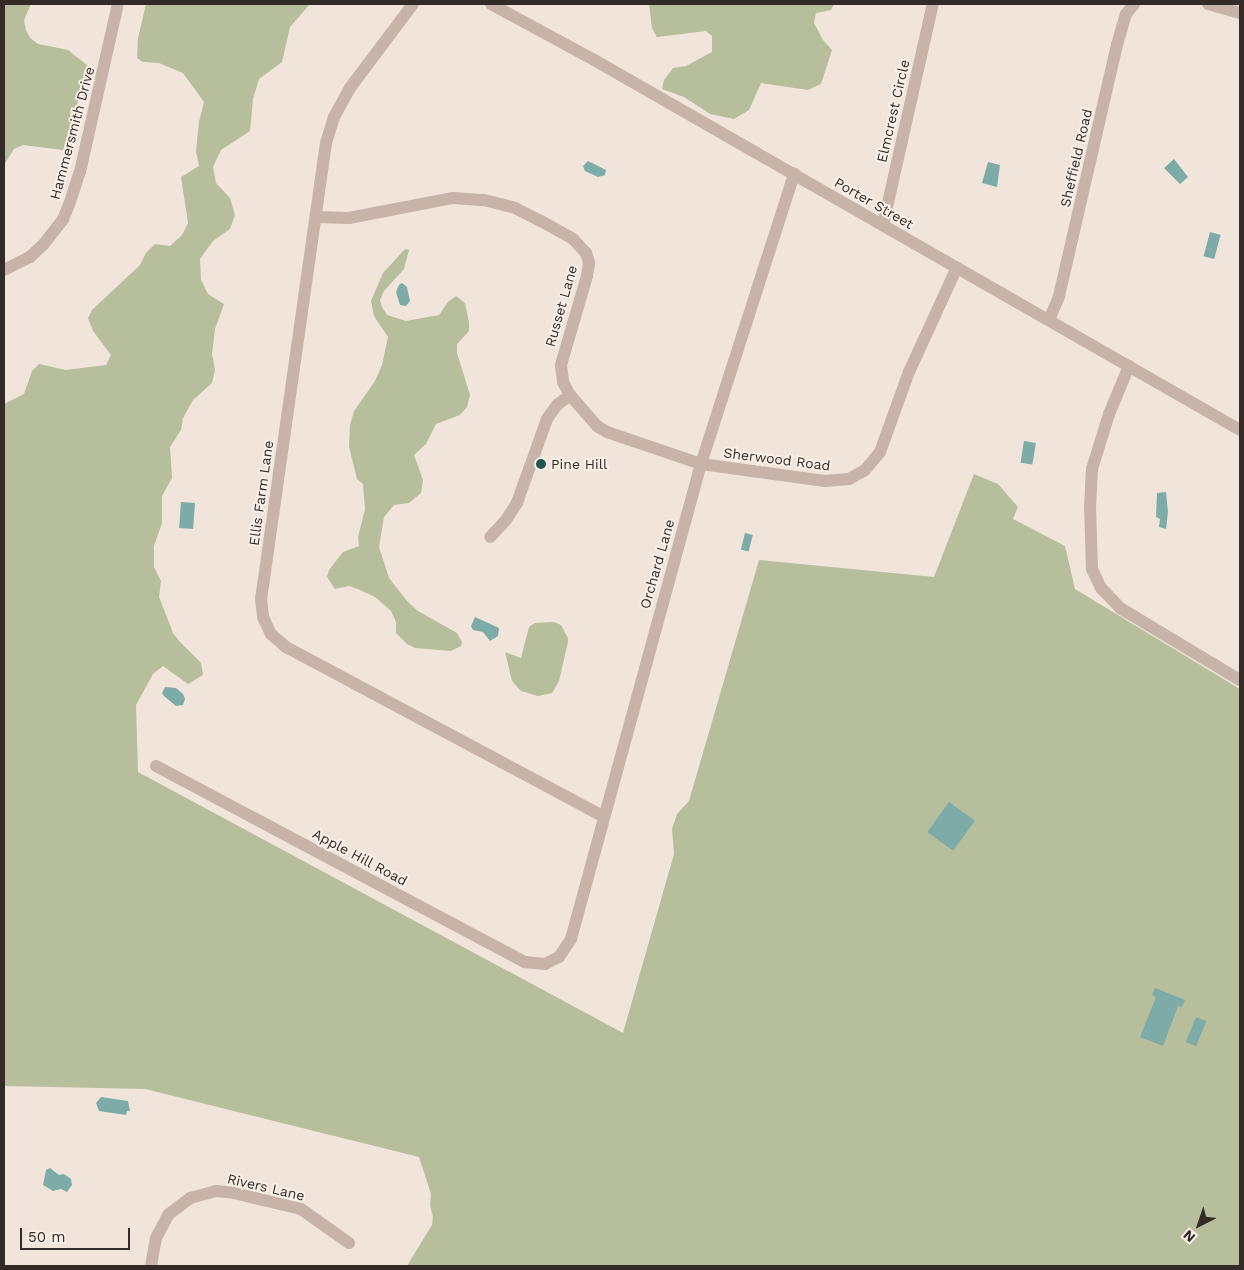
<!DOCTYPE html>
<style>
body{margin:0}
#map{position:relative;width:1244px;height:1270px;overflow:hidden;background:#f0e4db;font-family:"Work Sans",sans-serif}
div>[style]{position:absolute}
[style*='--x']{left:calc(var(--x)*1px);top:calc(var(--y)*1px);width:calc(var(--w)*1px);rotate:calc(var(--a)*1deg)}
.green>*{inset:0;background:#b6be9c}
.water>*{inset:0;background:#7caba8;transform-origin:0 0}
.minor>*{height:12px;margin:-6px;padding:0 6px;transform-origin:6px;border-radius:6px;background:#c7b3a8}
.dots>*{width:14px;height:14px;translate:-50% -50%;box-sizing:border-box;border:2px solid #f8efe7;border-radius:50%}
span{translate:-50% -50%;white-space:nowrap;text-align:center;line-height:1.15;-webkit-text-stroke:4px #f8efe7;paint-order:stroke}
.street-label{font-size:14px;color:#342a28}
.poi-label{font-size:14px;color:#342a28}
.left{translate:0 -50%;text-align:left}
.frame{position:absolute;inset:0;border:5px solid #342a28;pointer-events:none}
.north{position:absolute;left:1174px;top:1200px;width:50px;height:50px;-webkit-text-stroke:4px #f8efe7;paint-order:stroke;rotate:221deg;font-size:14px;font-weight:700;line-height:20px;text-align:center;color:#342a28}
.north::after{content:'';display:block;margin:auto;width:18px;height:22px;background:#342a28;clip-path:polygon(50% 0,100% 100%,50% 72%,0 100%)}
.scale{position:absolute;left:20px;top:1228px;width:110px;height:22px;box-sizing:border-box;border:2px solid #342a28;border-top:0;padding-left:6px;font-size:15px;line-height:18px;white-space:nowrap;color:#342a28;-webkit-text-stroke:4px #f8efe7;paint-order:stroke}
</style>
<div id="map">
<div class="green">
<div style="clip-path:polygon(4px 4px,31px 4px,24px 20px,26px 30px,30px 38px,38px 44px,68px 50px,87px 65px,68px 140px,63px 150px,23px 145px,14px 149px,4px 165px)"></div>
<div style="clip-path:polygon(146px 4px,310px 4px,290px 27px,282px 62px,259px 79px,253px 99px,250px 131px,221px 150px,213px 167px,216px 183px,230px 198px,235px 215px,230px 229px,213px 241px,200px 259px,201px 280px,208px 294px,224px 304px,215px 329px,212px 354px,215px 370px,212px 383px,193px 400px,183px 418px,181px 430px,170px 447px,172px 478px,162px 496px,162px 523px,154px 546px,154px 567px,161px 581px,159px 597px,165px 612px,173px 633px,180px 642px,201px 663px,203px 675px,188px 684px,163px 666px,153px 674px,136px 705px,138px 772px,623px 1033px,674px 854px,672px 829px,677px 814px,689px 801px,759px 560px,934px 577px,974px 474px,998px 484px,1018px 507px,1013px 519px,1065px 546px,1075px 589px,1240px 689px,1240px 1266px,407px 1266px,432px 1225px,433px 1217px,430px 1205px,431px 1194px,419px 1157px,145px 1089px,4px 1086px,4px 404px,24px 394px,32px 371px,39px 364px,66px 370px,106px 365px,111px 355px,93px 331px,88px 318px,92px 310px,140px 265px,146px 253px,155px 244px,170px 246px,182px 235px,188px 223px,181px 177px,199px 166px,196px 151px,199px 122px,204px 102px,183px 73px,159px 63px,143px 62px,137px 58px,138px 38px)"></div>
<div style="clip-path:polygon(649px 4px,834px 4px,831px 10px,816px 13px,814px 23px,823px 40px,832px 50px,821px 84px,808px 90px,761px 83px,749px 110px,734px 119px,710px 114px,684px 97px,662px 89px,664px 80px,673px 68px,686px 66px,712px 52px,712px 36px,706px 31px,657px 37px,652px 28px)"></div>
<div style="clip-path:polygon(405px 249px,409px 250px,404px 269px,384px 291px,380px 300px,382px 307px,387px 315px,406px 321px,439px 315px,448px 302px,456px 296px,465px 303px,469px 322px,469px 331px,457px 344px,457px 353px,470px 395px,467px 407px,460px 415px,436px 424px,426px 444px,414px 455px,423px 480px,421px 493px,409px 503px,394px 505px,384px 517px,379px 547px,389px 578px,407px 601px,418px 611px,457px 633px,462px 642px,461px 646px,451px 651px,415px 648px,407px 644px,396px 633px,396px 622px,391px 611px,375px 597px,358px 589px,349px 586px,335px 589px,327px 577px,329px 570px,343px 552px,359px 546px,358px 537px,365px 509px,363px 484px,357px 479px,349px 447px,350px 425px,354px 411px,375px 381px,382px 365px,388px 337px,374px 316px,371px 301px,383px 273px)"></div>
<div style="clip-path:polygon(554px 622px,561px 625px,568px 638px,568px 642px,559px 681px,552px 693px,538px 696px,521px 691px,512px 681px,505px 652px,521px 658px,529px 627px,535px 623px)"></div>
</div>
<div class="water">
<div style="clip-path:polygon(1174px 159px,1188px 177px,1180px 184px,1164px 168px)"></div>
<div style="clip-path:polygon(588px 161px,606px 170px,605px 175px,598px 177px,585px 171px,583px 166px)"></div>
<div style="clip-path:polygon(988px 162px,1000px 165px,997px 187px,982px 183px)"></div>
<div style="left:1210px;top:232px;width:11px;height:25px;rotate:15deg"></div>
<div style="clip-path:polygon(402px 283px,407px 287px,410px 301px,406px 306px,400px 305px,396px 292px,399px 285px)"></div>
<div style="left:1024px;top:441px;width:12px;height:22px;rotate:9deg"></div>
<div style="clip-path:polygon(1166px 492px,1168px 512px,1166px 529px,1159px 527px,1160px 519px,1156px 517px,1157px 493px)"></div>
<div style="left:181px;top:502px;width:14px;height:26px;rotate:4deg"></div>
<div style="left:745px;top:533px;width:8px;height:17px;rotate:14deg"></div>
<div style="clip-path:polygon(475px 617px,499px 628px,498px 636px,490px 641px,483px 632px,473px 630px,471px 626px)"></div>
<div style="clip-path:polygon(165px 687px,176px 688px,183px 694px,185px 699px,183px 705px,176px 706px,164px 696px,162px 693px)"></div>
<div style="left:949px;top:802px;width:32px;height:37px;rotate:36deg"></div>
<div style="clip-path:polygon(1155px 988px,1185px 1000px,1182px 1007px,1178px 1006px,1163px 1046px,1140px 1037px,1156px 997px,1152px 995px)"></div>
<div style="left:1196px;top:1017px;width:11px;height:27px;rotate:22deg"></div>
<div style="clip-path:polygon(101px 1097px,128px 1101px,130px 1111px,127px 1111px,126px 1115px,99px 1111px,96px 1103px)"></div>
<div style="clip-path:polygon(50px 1168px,59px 1175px,64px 1174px,71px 1179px,72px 1185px,67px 1192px,61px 1189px,53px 1191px,43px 1185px,46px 1170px)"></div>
</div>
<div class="minor">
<div style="--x:413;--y:4;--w:105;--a:126.9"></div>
<div style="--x:350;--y:88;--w:33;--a:119"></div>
<div style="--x:334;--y:117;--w:27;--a:107"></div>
<div style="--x:326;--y:143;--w:460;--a:98.1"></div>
<div style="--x:261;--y:598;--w:19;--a:84"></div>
<div style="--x:263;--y:617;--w:19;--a:65"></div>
<div style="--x:271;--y:634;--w:20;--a:41"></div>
<div style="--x:286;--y:647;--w:359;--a:28.1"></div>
<div style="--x:491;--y:4;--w:119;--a:28.5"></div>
<div style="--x:596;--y:61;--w:742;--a:29.81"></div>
<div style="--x:1208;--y:4;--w:33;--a:16"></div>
<div style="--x:317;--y:217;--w:32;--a:2"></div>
<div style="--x:349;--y:218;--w:106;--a:-10.9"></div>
<div style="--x:453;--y:198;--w:31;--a:4"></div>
<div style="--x:484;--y:200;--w:32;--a:14"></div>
<div style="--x:515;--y:208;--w:29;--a:27"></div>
<div style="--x:541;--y:221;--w:37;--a:29"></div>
<div style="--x:573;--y:239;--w:19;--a:47"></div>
<div style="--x:586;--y:253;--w:10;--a:73"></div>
<div style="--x:589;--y:263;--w:13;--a:99"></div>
<div style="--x:587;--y:276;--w:93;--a:106.3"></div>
<div style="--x:561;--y:365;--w:17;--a:83"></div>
<div style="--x:563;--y:382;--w:15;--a:62"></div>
<div style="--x:570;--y:395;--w:16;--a:142"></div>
<div style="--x:557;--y:405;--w:17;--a:126"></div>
<div style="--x:547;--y:419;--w:89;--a:109.7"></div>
<div style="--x:517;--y:503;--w:20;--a:123"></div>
<div style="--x:506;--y:520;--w:23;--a:133"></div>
<div style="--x:883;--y:225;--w:227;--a:-77.3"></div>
<div style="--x:4;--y:270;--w:29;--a:-27"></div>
<div style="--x:30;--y:257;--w:18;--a:-43"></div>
<div style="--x:43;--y:245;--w:33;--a:-52"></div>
<div style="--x:63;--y:219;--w:15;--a:-67"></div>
<div style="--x:69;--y:205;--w:35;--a:-72"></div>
<div style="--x:80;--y:172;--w:172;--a:-77.3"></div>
<div style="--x:1049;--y:320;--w:26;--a:-67"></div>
<div style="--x:1059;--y:296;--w:258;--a:-77"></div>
<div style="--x:1117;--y:45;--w:32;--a:-74"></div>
<div style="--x:1126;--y:14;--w:13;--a:-51"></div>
<div style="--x:1129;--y:366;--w:52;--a:112.6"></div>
<div style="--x:1109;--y:414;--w:58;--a:107.2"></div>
<div style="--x:1092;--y:469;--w:37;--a:93"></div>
<div style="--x:1090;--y:506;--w:63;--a:88.2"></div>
<div style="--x:1092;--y:569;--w:21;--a:65"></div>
<div style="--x:1101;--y:588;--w:28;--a:46"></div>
<div style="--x:1120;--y:608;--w:140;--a:31"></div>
<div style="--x:570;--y:395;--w:41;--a:48.9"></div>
<div style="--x:597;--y:426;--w:12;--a:31"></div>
<div style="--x:607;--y:432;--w:99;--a:18.8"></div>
<div style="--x:701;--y:464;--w:125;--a:7.8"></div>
<div style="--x:825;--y:481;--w:24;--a:-5"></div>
<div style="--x:849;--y:479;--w:18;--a:-29"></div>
<div style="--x:865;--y:470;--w:23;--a:-50"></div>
<div style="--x:880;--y:452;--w:85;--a:-70.1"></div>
<div style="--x:909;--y:372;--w:115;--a:-65.4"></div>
<div style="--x:156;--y:766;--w:418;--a:28"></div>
<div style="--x:525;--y:962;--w:20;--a:6"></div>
<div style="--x:545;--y:964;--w:16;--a:-27"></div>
<div style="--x:559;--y:957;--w:22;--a:-56"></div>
<div style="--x:571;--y:939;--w:492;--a:-74.7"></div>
<div style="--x:701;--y:464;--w:305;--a:-72.2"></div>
<div style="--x:151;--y:1266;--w:28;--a:-80"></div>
<div style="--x:156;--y:1238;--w:27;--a:-62"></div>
<div style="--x:169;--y:1214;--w:26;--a:-37"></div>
<div style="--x:190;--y:1198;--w:27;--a:-15"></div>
<div style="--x:216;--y:1191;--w:18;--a:6"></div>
<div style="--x:234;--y:1193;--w:69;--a:13.4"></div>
<div style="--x:301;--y:1209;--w:59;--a:35.3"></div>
</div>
<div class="dots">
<div style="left:541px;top:464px;background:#205351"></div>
</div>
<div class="street-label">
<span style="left:893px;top:111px;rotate:-77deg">Elmcrest Circle</span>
<span style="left:72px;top:133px;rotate:-75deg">Hammersmith Drive</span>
<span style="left:1076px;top:158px;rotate:-77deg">Sheffield Road</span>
<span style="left:874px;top:203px;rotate:30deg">Porter Street</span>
<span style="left:561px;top:306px;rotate:-74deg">Russet Lane</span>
<span style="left:777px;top:459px;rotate:7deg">Sherwood Road</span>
<span style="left:261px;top:493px;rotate:-82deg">Ellis Farm Lane</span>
<span style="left:657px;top:564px;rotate:-74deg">Orchard Lane</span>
<span style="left:360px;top:857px;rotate:28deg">Apple Hill Road</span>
<span style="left:266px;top:1187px;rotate:13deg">Rivers Lane</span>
</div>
<div class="poi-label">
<span class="left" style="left:551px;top:464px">Pine Hill</span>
</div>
<div class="frame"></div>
<div class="north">N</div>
<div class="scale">50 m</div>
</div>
